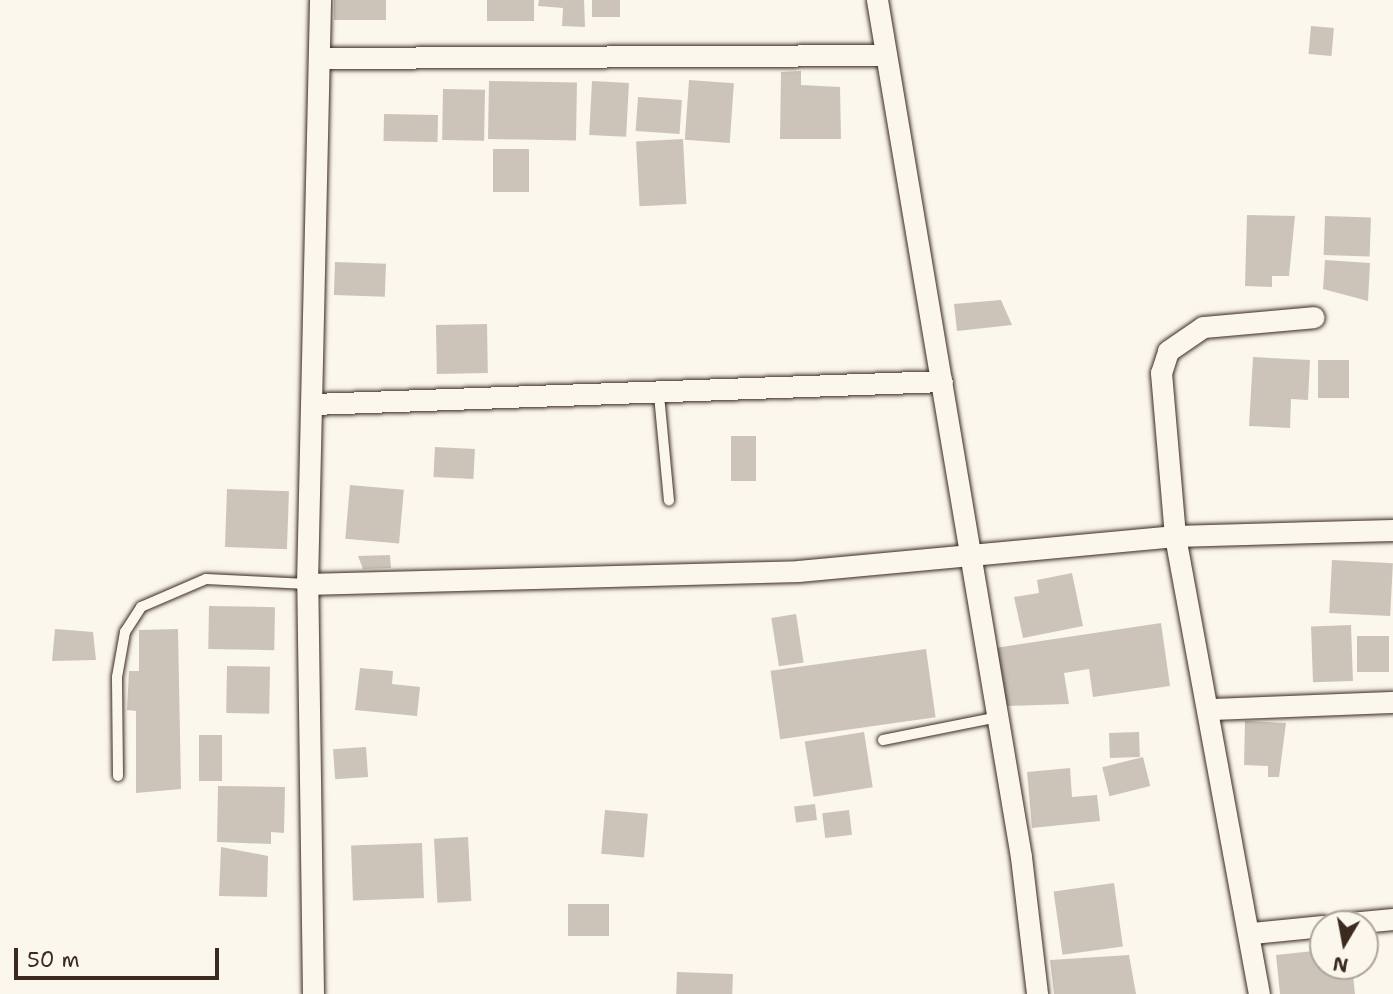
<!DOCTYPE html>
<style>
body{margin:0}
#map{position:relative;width:1393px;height:994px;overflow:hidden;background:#fbf7ec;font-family:"Shantell Sans",sans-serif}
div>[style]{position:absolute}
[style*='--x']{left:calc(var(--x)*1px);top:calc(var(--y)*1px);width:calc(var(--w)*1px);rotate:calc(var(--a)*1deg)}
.building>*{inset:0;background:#ccc4b9;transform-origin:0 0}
.roads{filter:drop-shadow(0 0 2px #3b2a1e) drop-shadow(0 0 2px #3b2a1e)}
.lane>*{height:10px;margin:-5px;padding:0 5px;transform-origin:5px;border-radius:5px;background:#fbf7ec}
.street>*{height:21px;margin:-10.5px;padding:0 10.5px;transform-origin:10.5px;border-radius:10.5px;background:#fbf7ec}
span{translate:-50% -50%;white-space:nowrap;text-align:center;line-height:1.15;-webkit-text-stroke:5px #fbf7ec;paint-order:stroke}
.north{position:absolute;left:1309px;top:910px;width:70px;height:70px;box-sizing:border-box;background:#fbf7ec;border:2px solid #aea59a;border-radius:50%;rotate:190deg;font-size:19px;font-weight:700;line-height:28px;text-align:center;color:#3b2a1e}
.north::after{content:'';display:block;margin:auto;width:24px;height:32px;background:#3b2a1e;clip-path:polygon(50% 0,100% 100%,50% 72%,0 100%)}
.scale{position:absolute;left:14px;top:948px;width:205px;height:32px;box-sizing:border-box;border:4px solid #3b2a1e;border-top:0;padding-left:9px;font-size:21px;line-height:24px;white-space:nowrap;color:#3b2a1e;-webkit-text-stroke:5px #fbf7ec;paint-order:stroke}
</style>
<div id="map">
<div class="building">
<div style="left:334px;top:0;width:52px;height:20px"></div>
<div style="left:487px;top:0;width:47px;height:21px"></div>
<div style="clip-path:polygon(539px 0,584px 0,585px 27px,562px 26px,563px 8px,538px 6px)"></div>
<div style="left:592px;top:0;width:28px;height:17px"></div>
<div style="left:1311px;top:26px;width:23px;height:28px;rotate:5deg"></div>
<div style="clip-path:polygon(801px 71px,801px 85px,840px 87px,841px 139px,780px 139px,781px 72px)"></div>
<div style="left:689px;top:80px;width:45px;height:60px;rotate:4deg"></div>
<div style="left:489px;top:81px;width:88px;height:58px;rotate:1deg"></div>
<div style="left:592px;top:81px;width:37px;height:54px;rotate:3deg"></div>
<div style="left:443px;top:89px;width:42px;height:51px;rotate:1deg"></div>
<div style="left:638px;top:97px;width:44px;height:34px;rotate:4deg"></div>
<div style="left:384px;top:114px;width:54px;height:27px;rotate:1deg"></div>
<div style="left:683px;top:139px;width:65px;height:47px;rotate:87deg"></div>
<div style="left:493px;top:149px;width:36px;height:43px"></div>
<div style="clip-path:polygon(1247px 215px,1295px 216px,1289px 276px,1272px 276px,1272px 287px,1245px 286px)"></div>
<div style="left:1325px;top:216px;width:46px;height:39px;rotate:2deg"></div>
<div style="clip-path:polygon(1325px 260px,1370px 263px,1368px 301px,1323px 289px)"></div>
<div style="left:335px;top:262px;width:51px;height:33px;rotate:2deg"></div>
<div style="clip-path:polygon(1001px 300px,1012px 325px,957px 331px,954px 304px)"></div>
<div style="left:487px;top:324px;width:49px;height:51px;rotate:89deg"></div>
<div style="clip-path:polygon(1253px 357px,1310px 360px,1308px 400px,1291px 399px,1290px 428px,1249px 426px)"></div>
<div style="left:1349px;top:360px;width:38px;height:31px;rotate:90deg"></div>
<div style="left:731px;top:436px;width:25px;height:45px"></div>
<div style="left:435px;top:447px;width:40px;height:30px;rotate:3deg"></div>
<div style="left:350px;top:485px;width:54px;height:54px;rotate:5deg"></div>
<div style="left:227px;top:489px;width:62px;height:58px;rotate:2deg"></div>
<div style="clip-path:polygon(390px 555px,391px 568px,363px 569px,358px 556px)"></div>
<div style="left:1332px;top:560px;width:61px;height:53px;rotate:3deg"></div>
<div style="clip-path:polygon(1072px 573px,1083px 626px,1023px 638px,1014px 597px,1039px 593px,1037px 580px)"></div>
<div style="left:209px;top:606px;width:66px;height:43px;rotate:1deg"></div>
<div style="left:796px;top:614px;width:49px;height:25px;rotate:81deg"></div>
<div style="clip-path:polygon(1161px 623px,1170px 686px,1093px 697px,1089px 669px,1064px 673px,1069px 704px,1004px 706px,995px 648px)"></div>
<div style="left:1351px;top:625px;width:56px;height:40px;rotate:88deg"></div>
<div style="clip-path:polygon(55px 629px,93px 632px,96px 660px,52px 661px)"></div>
<div style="clip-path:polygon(178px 629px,181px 789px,136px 793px,136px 711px,127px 710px,129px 671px,139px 671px,139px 630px)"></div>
<div style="left:1357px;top:636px;width:32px;height:36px"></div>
<div style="left:926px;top:649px;width:69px;height:157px;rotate:82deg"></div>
<div style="left:227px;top:666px;width:43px;height:47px;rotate:1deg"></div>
<div style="clip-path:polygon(360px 668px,393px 671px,392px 684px,420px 687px,417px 716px,355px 710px)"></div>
<div style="clip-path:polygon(1245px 721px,1286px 723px,1279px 777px,1268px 777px,1268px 766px,1244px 765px)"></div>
<div style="left:864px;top:732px;width:56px;height:60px;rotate:81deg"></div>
<div style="left:1139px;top:732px;width:25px;height:30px;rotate:88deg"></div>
<div style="left:199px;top:735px;width:23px;height:46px"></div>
<div style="left:366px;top:747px;width:30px;height:33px;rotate:86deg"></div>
<div style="left:1143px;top:757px;width:30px;height:42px;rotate:76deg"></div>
<div style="clip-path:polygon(1070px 768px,1072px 797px,1097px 795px,1100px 821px,1032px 828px,1027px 772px)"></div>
<div style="clip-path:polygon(218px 786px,285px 787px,284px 833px,271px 832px,271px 844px,217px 842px)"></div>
<div style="left:815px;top:804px;width:16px;height:21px;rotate:83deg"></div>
<div style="left:605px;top:810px;width:43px;height:44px;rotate:5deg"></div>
<div style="left:849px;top:810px;width:25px;height:27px;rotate:83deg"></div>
<div style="left:468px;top:837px;width:64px;height:34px;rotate:87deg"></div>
<div style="left:422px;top:843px;width:55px;height:71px;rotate:88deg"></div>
<div style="clip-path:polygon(221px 847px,268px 856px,267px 897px,219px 896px)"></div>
<div style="left:1114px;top:883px;width:64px;height:61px;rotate:82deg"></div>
<div style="left:568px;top:904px;width:41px;height:32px"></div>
<div style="clip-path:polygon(1323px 950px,1323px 966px,1352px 966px,1355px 994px,1280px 994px,1276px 955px)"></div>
<div style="clip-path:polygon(1129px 955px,1136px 994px,1054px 994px,1050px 960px)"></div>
<div style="left:677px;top:972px;width:56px;height:22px;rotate:2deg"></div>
</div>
<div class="roads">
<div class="lane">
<div style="--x:659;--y:395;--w:106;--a:84.6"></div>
<div style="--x:883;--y:740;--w:117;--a:-11.3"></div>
<div style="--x:118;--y:776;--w:99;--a:-90.6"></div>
<div style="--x:117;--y:677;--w:46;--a:-79.9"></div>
<div style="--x:125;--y:632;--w:30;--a:-57"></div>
<div style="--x:141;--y:607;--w:71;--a:-23.3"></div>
<div style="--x:206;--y:579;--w:101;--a:2.8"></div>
</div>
<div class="street">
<div style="--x:877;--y:0;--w:869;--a:80.46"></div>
<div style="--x:1021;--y:857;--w:138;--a:83.3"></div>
<div style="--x:321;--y:58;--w:565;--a:-0.3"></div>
<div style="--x:313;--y:404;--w:629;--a:-2.09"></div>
<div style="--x:307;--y:584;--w:491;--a:-1.5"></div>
<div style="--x:798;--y:571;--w:379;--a:-5.3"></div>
<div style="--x:1175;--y:536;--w:218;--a:-1.6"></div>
<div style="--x:1210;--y:709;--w:183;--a:-2.2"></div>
<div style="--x:1340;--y:924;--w:53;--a:-5.4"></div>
<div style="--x:1252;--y:933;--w:71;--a:-5.6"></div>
<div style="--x:313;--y:994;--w:410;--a:-90.8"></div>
<div style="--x:307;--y:584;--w:584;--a:-88.72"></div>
<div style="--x:1259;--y:994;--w:466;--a:-100.4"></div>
<div style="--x:1175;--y:536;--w:164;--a:-94.9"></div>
<div style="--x:1161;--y:373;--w:23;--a:-72"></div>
<div style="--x:1168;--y:351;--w:42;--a:-34.4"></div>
<div style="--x:1203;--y:327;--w:111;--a:-5.1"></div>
</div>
</div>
<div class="north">N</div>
<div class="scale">50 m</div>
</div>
